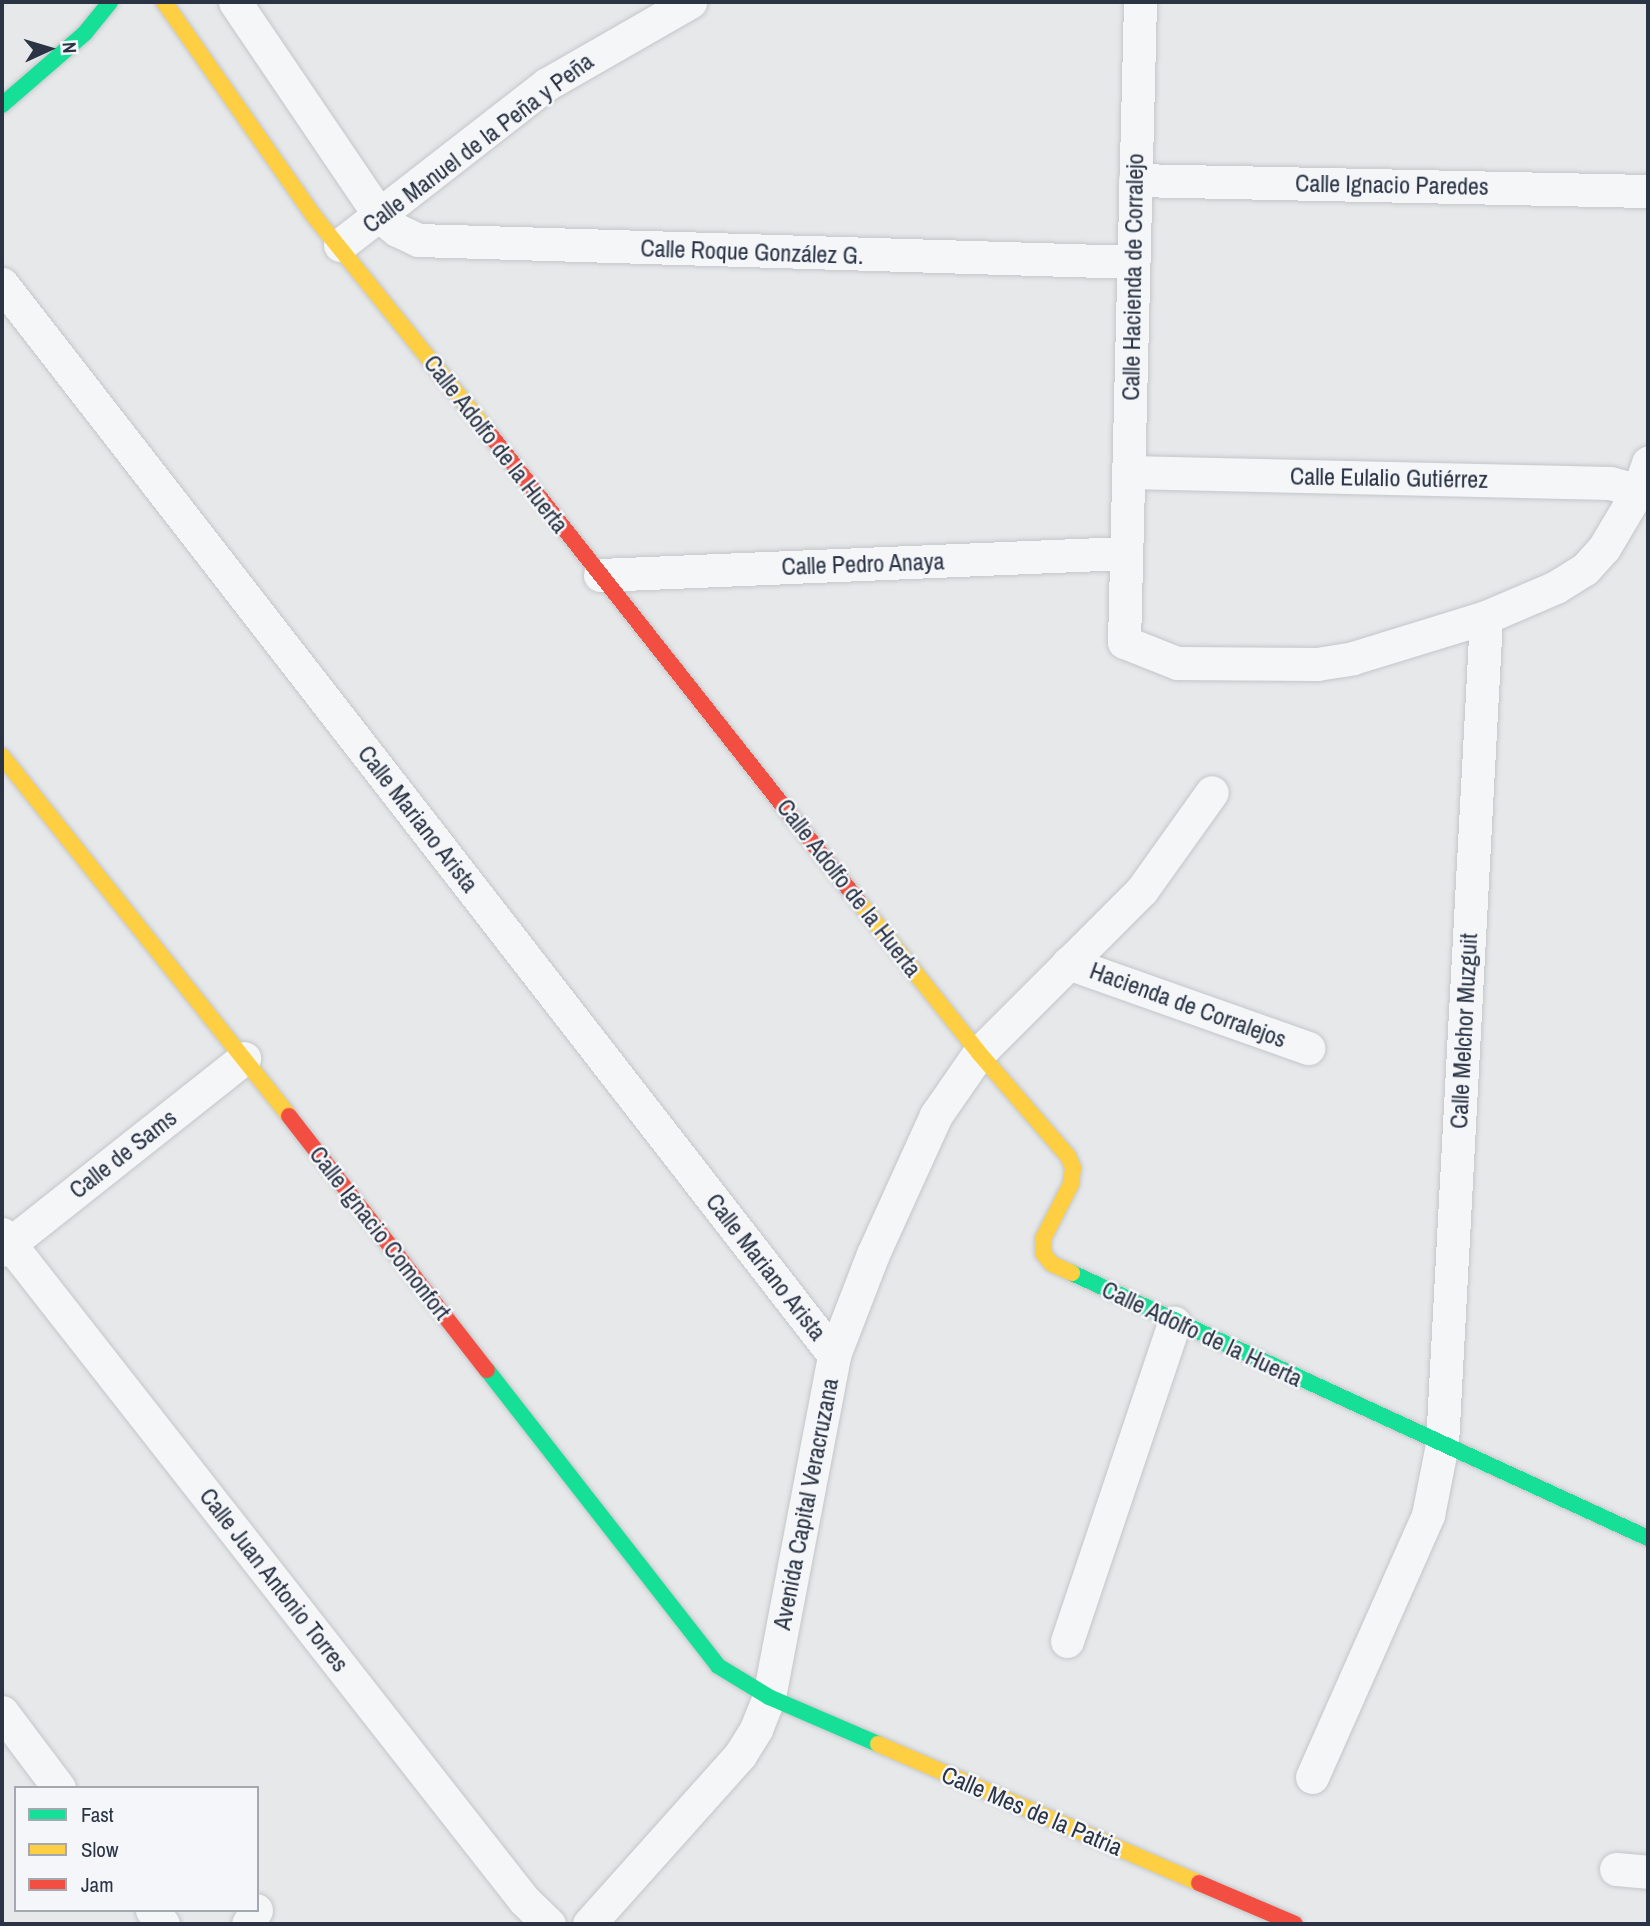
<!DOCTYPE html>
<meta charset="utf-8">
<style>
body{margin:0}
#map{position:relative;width:1650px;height:1926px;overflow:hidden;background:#e6e8ea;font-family:"Archivo Narrow",sans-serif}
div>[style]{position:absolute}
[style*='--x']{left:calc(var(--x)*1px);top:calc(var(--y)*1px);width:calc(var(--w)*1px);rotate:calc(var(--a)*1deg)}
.roads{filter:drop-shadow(0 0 2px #c4c6c8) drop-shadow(0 0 2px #c4c6c8)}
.street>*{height:33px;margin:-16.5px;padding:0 16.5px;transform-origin:16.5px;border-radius:16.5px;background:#f5f6f7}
.fast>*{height:16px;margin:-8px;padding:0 8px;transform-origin:8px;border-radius:8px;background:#16e098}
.slow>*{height:16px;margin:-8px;padding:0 8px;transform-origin:8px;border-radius:8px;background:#ffcf43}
.jam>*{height:16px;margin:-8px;padding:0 8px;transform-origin:8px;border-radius:8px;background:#f24e42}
span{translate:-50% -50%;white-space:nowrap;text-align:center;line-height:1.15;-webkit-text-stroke:5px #f4f6f9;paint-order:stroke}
.street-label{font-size:24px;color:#2b3445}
.frame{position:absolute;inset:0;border:4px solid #2b3445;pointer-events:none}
.legend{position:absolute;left:14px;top:1786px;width:245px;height:126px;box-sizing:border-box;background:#f4f6f9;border:2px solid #a4a8b1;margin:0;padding:9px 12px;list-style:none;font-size:21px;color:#2b3445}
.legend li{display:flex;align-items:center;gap:14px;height:35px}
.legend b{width:35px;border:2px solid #a4a8b1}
.north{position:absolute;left:14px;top:14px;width:70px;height:70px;-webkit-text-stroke:5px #f4f6f9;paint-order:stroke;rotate:86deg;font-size:19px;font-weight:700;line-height:28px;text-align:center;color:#2b3445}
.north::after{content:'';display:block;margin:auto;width:24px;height:32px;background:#2b3445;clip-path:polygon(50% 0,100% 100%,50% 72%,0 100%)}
</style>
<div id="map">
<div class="roads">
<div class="street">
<div style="--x:235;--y:2;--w:257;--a:55.9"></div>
<div style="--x:379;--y:215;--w:23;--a:40"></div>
<div style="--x:397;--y:230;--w:23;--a:25"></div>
<div style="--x:418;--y:240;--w:715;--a:1.76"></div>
<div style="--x:1140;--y:2;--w:640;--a:91.43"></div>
<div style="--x:1124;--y:642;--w:57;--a:21.6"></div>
<div style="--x:1177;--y:663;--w:140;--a:0.4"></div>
<div style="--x:1317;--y:664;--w:36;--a:-9"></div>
<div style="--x:1353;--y:658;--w:139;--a:-17.1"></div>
<div style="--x:1486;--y:617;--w:76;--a:-23.2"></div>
<div style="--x:1556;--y:587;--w:34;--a:-32"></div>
<div style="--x:1585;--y:569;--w:28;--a:-48"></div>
<div style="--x:1604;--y:548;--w:69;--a:-59.3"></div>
<div style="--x:1639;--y:489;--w:28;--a:-71"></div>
<div style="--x:1135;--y:180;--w:513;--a:1.23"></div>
<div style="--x:340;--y:245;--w:262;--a:-37.9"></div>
<div style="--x:547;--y:84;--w:165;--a:-29.8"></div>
<div style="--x:2;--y:284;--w:1356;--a:52.16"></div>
<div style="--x:1128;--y:472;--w:482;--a:1.3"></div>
<div style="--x:1610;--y:483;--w:39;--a:15"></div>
<div style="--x:600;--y:575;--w:526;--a:-2.4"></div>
<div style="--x:1068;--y:963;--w:255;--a:19.5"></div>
<div style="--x:2;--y:1234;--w:846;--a:51.91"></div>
<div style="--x:524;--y:1900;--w:35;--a:44"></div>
<div style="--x:2;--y:1250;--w:309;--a:-38.4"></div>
<div style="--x:1067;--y:1641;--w:336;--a:-71.4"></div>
<div style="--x:2;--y:1712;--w:95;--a:53.1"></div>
<div style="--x:1312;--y:1777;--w:287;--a:-66.1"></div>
<div style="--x:1428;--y:1515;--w:72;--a:-78.8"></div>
<div style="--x:1442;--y:1444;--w:828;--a:-86.95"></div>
<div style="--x:1616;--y:1869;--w:32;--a:5"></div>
<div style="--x:152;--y:1910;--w:18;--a:52"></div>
<div style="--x:248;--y:1924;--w:16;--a:-60"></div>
<div style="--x:589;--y:1924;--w:227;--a:-48.2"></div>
<div style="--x:740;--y:1755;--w:31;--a:-58"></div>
<div style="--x:756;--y:1729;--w:35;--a:-68"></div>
<div style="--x:769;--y:1697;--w:348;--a:-79.2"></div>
<div style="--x:834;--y:1355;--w:108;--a:-68.9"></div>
<div style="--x:873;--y:1254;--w:153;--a:-65.6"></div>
<div style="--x:936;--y:1115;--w:75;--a:-55.3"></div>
<div style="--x:979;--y:1053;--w:231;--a:-45"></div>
<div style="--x:1142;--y:890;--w:120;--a:-54.5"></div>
</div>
<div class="fast">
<div style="--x:2;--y:105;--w:110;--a:-40.9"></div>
<div style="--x:85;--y:33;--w:40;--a:-51"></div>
<div style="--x:1072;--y:1273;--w:634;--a:24.71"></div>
<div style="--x:487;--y:1370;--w:375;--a:52"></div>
<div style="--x:718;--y:1666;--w:60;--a:31.3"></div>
<div style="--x:769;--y:1697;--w:119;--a:23.3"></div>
</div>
<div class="slow">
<div style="--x:164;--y:2;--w:260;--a:55"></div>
<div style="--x:313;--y:215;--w:279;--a:51.1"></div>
<div style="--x:2;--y:756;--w:460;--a:51.4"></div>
<div style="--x:859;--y:902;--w:193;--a:51.5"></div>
<div style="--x:979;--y:1053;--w:136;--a:49.2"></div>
<div style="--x:1068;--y:1156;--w:13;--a:67"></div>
<div style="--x:1073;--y:1168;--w:16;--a:97"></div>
<div style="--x:1071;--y:1184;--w:62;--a:117"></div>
<div style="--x:1043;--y:1239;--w:14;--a:90"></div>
<div style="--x:1043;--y:1253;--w:14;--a:51"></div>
<div style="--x:1052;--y:1264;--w:22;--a:24"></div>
<div style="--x:878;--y:1744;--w:350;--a:23.4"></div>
</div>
<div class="jam">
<div style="--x:488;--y:432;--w:599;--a:51.71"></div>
<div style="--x:289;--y:1116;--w:322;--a:52.1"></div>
<div style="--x:1199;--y:1883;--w:104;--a:23.1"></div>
</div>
</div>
<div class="street-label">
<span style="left:478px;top:143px;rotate:-37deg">Calle Manuel de la Peña y Peña</span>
<span style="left:1392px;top:185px;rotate:1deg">Calle Ignacio Paredes</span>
<span style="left:752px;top:252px;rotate:2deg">Calle Roque González G.</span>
<span style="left:1133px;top:277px;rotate:-89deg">Calle Hacienda de Corralejo</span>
<span style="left:496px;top:444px;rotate:52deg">Calle Adolfo de la Huerta</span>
<span style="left:1389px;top:478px;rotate:1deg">Calle Eulalio Gutiérrez</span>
<span style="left:863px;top:564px;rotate:-2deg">Calle Pedro Anaya</span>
<span style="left:418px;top:819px;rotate:52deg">Calle Mariano Arista</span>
<span style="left:849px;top:888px;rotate:52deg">Calle Adolfo de la Huerta</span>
<span style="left:1188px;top:1005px;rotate:20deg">Hacienda de Corralejos</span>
<span style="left:1464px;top:1031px;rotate:-87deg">Calle Melchor Muzguit</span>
<span style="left:123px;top:1154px;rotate:-38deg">Calle de Sams</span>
<span style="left:380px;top:1233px;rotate:52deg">Calle Ignacio Comonfort</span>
<span style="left:766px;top:1267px;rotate:52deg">Calle Mariano Arista</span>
<span style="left:1202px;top:1334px;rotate:25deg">Calle Adolfo de la Huerta</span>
<span style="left:806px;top:1504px;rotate:-79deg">Avenida Capital Veracruzana</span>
<span style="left:274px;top:1580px;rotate:52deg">Calle Juan Antonio Torres</span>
<span style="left:1032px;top:1811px;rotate:23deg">Calle Mes de la Patria</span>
</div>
<div class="frame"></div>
<ul class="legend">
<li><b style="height:9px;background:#16e098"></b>Fast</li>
<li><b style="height:9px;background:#ffcf43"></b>Slow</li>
<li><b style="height:9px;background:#f24e42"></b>Jam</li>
</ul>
<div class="north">N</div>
</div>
